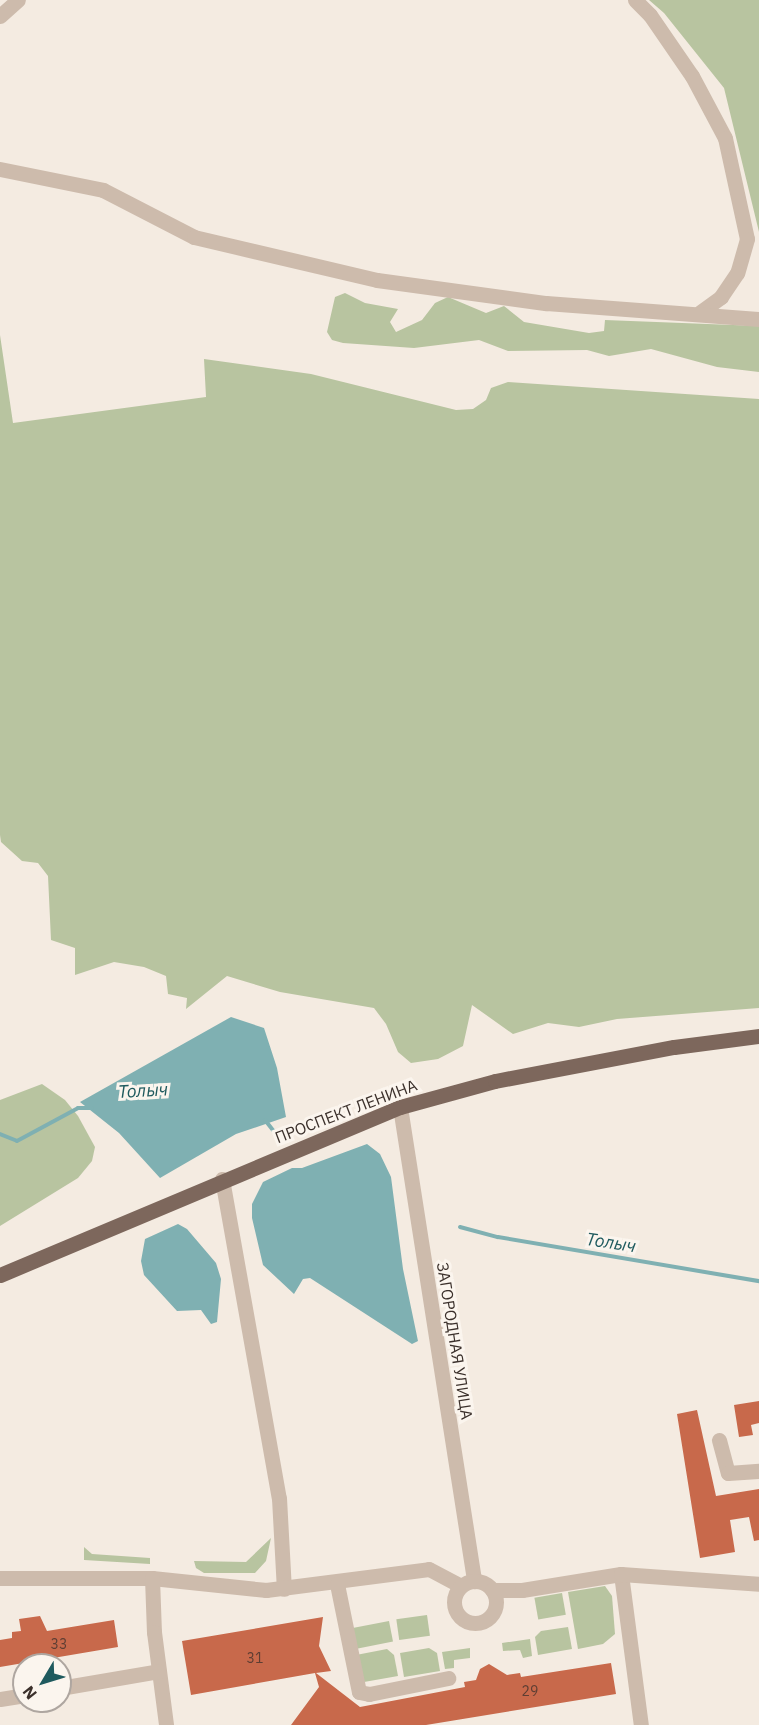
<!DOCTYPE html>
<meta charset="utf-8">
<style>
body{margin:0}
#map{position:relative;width:759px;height:1725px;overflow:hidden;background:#f4ebe1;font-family:"IBM Plex Sans",sans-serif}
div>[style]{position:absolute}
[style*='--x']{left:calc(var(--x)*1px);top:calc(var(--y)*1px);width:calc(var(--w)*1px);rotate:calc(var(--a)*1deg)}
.green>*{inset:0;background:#b8c4a0;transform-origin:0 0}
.water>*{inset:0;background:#7fb0b2}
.stream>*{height:4px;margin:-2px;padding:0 2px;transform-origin:2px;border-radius:2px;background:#7fb0b2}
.building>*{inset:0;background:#c8694b}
.minor>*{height:15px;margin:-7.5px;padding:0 7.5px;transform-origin:7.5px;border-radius:7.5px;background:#cdbbac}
.minor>.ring{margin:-7.5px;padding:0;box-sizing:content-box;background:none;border:15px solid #cdbbac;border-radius:50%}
.major>*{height:15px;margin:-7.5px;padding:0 7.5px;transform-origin:7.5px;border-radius:7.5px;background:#7d675c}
span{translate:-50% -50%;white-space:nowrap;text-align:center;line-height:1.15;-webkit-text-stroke:6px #fbf5ee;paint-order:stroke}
.number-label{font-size:14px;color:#5e3e33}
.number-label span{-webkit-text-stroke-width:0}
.street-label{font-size:16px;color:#3b302b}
.water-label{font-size:18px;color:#1f5a5e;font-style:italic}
.north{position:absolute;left:12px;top:1653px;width:60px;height:60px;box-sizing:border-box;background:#fbf5ee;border:2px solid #aea6a0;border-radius:50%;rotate:232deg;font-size:16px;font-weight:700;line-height:24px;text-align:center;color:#3b302b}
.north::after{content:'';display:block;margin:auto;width:21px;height:27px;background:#1f5a5e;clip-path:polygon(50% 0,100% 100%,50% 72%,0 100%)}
</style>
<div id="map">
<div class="green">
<div style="clip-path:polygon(649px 0,759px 0,759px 232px,724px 88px,664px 13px)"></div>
<div style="clip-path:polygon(345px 293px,365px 303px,398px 309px,390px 322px,396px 332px,422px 320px,435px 303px,448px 297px,486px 313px,504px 306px,524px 322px,589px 333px,604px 331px,605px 320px,759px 326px,759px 372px,717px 367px,651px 349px,609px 356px,587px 350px,508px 351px,479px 340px,414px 348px,343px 343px,332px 340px,327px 332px,335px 297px)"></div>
<div style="clip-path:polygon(0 335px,13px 423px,206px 397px,204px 359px,311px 374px,456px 410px,473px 409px,486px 400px,491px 388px,508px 382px,759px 399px,759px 1008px,617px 1019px,579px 1027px,548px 1023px,513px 1034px,472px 1005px,463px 1046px,438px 1059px,411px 1063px,398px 1052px,386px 1024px,374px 1008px,280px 992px,227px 976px,186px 1009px,187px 998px,168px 994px,166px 976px,144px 967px,114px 962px,75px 975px,75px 948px,51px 940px,48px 876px,38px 863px,22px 861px,1px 842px,0 835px)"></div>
<div style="clip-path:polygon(42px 1084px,65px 1100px,78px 1116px,95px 1147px,92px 1161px,78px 1178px,0 1226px,0 1100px)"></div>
<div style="clip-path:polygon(271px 1538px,266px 1561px,255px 1573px,204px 1573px,196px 1568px,194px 1561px,246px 1562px)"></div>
<div style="clip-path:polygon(84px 1547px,92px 1554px,150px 1558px,150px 1564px,84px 1560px)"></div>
<div style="clip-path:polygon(605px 1586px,612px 1596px,615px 1634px,603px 1644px,578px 1649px,568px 1592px)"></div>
<div style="left:562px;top:1593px;width:22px;height:28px;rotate:80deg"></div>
<div style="left:427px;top:1615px;width:21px;height:31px;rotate:82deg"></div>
<div style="left:389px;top:1621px;width:21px;height:37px;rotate:79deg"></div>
<div style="clip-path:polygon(568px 1627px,572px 1649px,538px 1655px,535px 1637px,541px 1631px)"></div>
<div style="clip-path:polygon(530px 1639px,532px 1656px,523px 1658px,520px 1650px,503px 1651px,502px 1643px)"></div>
<div style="clip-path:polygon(429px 1648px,437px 1653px,440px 1671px,404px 1677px,400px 1653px)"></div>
<div style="clip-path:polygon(470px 1648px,470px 1658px,454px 1660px,454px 1668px,445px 1669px,442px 1652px)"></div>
<div style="clip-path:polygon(387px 1649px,394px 1655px,398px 1676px,364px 1682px,356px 1655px)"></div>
</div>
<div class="water">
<div style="clip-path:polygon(231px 1017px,264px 1028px,277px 1068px,286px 1117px,236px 1134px,160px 1178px,119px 1133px,80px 1102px)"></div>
<div style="clip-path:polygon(367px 1144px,380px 1154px,391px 1177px,403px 1269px,418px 1341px,412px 1344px,310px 1278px,303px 1279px,294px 1294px,263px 1265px,252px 1218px,252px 1204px,263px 1182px,292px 1168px,302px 1168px)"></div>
<div style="clip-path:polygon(178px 1224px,187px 1229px,216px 1263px,221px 1279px,217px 1322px,211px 1324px,201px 1310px,177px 1311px,144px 1275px,141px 1261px,145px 1239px)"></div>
</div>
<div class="stream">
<div style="--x:265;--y:1120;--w:23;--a:52"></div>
<div style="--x:0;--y:1134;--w:18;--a:22"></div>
<div style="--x:17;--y:1141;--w:69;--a:-28.4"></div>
<div style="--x:78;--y:1108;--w:14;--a:0"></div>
<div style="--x:460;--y:1227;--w:39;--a:15"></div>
<div style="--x:498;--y:1237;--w:265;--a:9.6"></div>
</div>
<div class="building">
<div style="clip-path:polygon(759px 1401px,759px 1423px,751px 1425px,753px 1435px,739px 1437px,734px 1405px)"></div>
<div style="clip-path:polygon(697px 1410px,716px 1496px,759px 1489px,759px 1540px,754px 1541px,749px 1517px,730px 1520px,735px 1552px,700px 1558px,677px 1414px)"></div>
<div style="clip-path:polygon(40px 1616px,47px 1631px,114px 1620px,118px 1647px,0 1667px,0 1640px,12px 1638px,12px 1632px,21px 1631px,19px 1619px)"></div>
<div style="clip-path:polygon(323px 1617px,319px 1646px,331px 1671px,316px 1673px,360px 1707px,465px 1687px,464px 1682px,476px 1680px,480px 1669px,489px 1664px,507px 1675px,520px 1673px,521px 1677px,611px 1663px,616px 1694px,426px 1725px,291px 1725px,319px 1687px,315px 1673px,191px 1695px,182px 1641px)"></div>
</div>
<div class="minor">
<div style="--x:635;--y:0;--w:21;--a:45"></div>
<div style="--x:650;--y:15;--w:74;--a:55.5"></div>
<div style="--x:692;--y:76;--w:70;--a:62"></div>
<div style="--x:725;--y:138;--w:103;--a:77.7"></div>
<div style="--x:747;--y:239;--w:35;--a:106"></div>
<div style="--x:737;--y:273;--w:29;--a:124"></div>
<div style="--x:721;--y:297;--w:26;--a:144"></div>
<div style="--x:0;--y:16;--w:24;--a:-42"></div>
<div style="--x:0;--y:169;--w:105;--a:11.5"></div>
<div style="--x:103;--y:190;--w:102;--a:27.3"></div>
<div style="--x:194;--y:237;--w:188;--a:13.2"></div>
<div style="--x:377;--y:280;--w:171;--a:7.8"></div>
<div style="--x:546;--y:303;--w:214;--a:4.3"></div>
<div style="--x:400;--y:1107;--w:480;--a:81.1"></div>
<div style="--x:222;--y:1179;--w:324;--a:79.9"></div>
<div style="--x:279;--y:1498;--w:91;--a:86.9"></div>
<div style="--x:719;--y:1440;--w:34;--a:75"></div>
<div style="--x:728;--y:1473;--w:31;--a:-4"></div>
<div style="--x:621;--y:1574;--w:152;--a:82.5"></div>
<div style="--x:0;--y:1578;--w:152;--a:0"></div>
<div style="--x:152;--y:1578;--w:115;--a:6"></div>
<div style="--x:266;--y:1590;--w:164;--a:-7.3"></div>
<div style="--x:429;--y:1569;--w:36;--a:28"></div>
<div style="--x:152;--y:1578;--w:54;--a:87.9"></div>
<div style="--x:154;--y:1632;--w:94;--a:82.6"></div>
<div class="ring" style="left:454px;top:1581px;width:27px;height:27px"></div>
<div style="--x:337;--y:1584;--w:110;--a:78.5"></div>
<div style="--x:359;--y:1692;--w:10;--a:11"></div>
<div style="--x:369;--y:1694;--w:81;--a:-11.4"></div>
<div style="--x:492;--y:1590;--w:30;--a:0"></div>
<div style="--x:522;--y:1590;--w:100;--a:-9.2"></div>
<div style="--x:621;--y:1574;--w:138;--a:4.1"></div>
<div style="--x:60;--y:1688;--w:100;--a:-9.7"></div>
<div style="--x:0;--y:1699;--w:24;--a:-9"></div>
</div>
<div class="major">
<div style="--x:0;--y:1275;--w:434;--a:-22.8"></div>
<div style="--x:400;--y:1107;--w:98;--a:-15.3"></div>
<div style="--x:495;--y:1081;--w:182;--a:-10.8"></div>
<div style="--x:674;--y:1047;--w:86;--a:-7.4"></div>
</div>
<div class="number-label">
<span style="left:59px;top:1644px">33</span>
<span style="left:255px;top:1658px">31</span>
<span style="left:530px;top:1691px">29</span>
</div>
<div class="street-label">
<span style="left:346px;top:1111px;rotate:-21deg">ПРОСПЕКТ ЛЕНИНА</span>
<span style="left:455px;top:1341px;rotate:81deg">ЗАГОРОДНАЯ УЛИЦА</span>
</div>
<div class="water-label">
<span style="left:143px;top:1091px;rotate:-3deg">Толыч</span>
<span style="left:611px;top:1243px;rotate:9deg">Толыч</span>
</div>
<div class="north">N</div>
</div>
